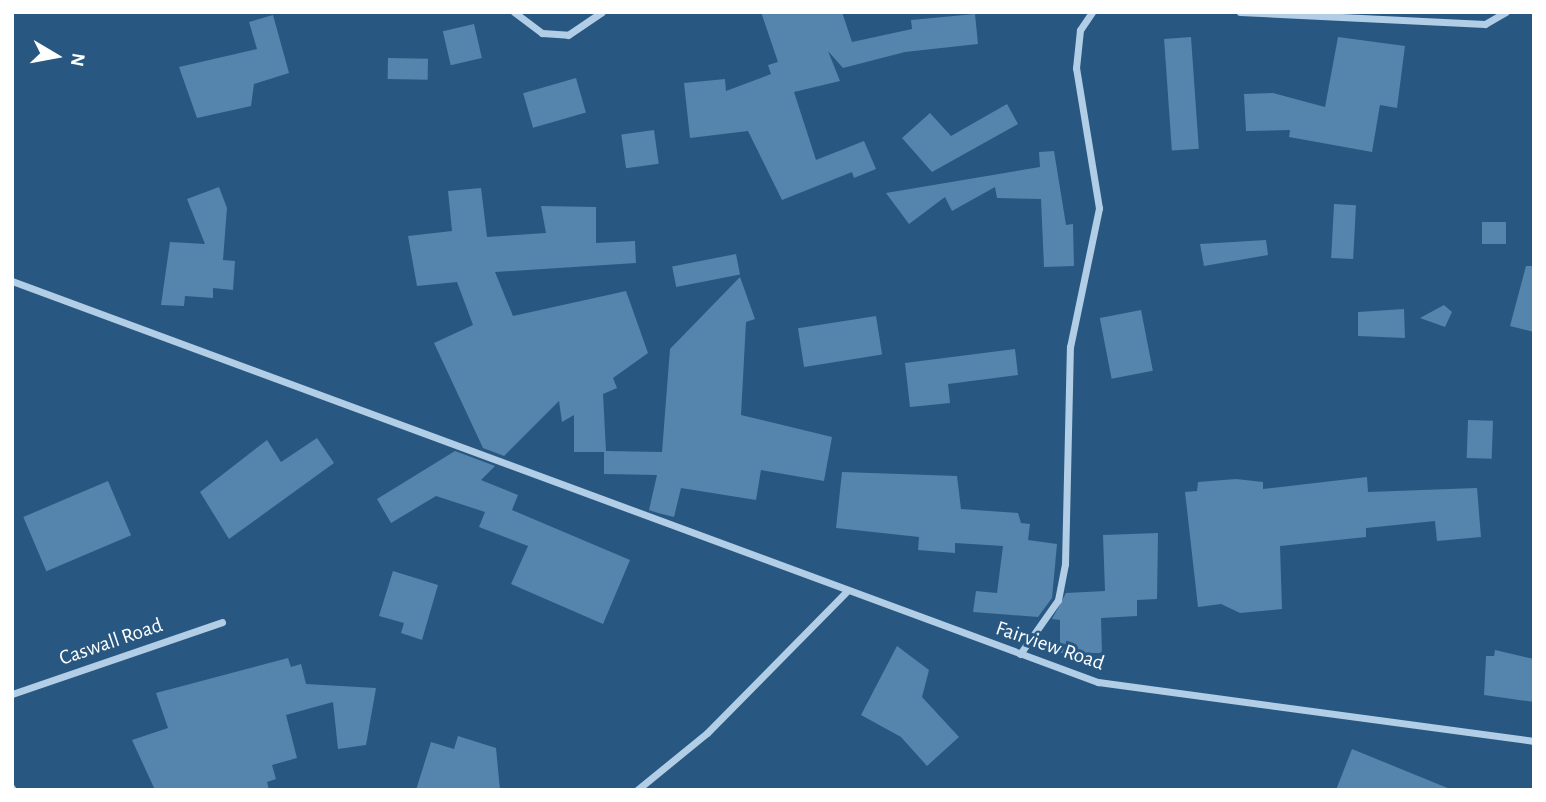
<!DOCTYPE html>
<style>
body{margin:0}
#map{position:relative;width:1546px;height:802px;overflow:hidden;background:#285882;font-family:"Alegreya Sans",sans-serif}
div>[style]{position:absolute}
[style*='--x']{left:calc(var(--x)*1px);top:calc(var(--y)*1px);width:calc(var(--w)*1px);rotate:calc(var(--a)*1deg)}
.building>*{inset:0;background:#5584ac;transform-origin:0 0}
.street>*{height:7px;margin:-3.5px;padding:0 3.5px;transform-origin:3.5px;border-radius:3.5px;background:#b1cee6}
span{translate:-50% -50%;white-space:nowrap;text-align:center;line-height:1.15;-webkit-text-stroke:6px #285882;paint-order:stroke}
.street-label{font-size:21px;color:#fff}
.frame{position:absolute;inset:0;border:14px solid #fff;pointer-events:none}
.north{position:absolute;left:21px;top:21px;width:70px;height:70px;-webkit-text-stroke:5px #285882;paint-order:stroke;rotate:100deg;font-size:19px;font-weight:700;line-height:28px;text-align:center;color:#fff}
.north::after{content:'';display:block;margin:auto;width:24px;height:32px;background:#fff;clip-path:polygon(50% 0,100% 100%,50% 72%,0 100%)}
</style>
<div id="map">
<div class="building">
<div style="clip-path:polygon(761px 12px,842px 12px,852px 42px,912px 29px,911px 20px,975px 14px,978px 44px,905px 52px,843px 68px,828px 51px,840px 81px,794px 92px,816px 160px,864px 141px,876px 169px,854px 178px,852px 172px,782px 200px,748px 131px,690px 138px,684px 83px,725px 79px,726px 91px,771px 74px,768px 65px,778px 62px)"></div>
<div style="clip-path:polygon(273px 15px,289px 73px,254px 84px,251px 106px,197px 118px,179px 67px,257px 49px,249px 22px)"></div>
<div style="left:474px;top:24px;width:35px;height:32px;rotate:77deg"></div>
<div style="left:1191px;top:37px;width:112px;height:27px;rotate:86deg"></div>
<div style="clip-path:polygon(1338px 37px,1405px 46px,1397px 108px,1380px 105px,1372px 152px,1289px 137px,1290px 130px,1246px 131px,1244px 94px,1273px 93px,1325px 107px)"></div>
<div style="left:388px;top:58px;width:40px;height:21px;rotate:1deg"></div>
<div style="left:576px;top:78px;width:36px;height:55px;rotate:74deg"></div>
<div style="clip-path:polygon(1007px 104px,1018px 124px,932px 172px,902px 138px,930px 113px,951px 136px)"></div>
<div style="left:654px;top:130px;width:34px;height:33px;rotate:82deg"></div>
<div style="clip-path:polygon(1054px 151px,1066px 225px,1073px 224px,1074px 266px,1044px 267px,1041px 199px,997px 198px,995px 187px,952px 211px,945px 197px,909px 224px,886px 193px,1040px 167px,1039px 152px)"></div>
<div style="clip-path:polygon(219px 187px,227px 208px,223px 260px,235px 261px,233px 290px,213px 288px,213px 298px,185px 296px,184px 306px,161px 305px,170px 242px,205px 244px,187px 199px)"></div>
<div style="clip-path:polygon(481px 188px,487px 237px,546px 233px,541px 206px,596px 207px,596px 243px,635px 241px,636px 263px,495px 272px,513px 316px,626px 291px,648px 353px,613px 378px,617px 388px,603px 394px,606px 451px,662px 452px,670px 349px,740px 277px,755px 319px,746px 322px,741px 415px,832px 437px,824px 481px,761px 470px,756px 500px,681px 488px,674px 517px,658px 513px,649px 510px,657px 475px,604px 474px,604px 452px,574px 452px,574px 415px,562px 422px,559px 401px,504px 456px,483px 448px,434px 343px,473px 325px,457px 282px,417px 286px,408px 236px,452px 231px,448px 191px)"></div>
<div style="left:1334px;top:204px;width:22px;height:54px;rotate:3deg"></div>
<div style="left:1482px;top:222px;width:24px;height:22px"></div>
<div style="clip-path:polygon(1266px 240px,1268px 255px,1204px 266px,1200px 244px)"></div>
<div style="left:736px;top:254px;width:21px;height:65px;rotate:79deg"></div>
<div style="clip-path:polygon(1526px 266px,1534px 266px,1534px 332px,1510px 326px)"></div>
<div style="clip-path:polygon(1444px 305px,1452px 312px,1445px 327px,1420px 318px)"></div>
<div style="clip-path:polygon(1404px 309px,1405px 338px,1358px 336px,1358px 312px)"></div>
<div style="left:1141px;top:310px;width:62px;height:42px;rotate:79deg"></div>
<div style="left:876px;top:316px;width:39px;height:79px;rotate:81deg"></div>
<div style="clip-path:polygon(1015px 349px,1018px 375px,948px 384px,950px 403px,910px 407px,905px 363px)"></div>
<div style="left:1468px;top:420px;width:25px;height:38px;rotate:2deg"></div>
<div style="clip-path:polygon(317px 438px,334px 463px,229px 539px,200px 492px,267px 440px,281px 462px)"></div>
<div style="clip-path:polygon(455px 451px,495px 466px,481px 480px,518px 495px,512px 510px,630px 560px,603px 624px,511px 584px,528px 546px,479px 527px,485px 512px,436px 496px,391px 523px,377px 499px)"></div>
<div style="clip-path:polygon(842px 472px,957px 476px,961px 509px,1018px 513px,1021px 523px,1030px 524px,1028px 540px,1057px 544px,1052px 598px,1038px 617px,973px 612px,976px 591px,997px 593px,1003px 546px,955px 543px,955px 553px,918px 550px,919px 537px,836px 528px)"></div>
<div style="clip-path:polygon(1367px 477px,1368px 492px,1477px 488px,1481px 537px,1437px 541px,1435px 521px,1366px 528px,1366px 537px,1280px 546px,1282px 609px,1240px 613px,1221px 604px,1198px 607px,1185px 492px,1197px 491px,1198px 482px,1236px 479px,1263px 482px,1263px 489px)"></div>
<div style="left:108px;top:481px;width:59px;height:92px;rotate:67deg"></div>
<div style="clip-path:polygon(1158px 533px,1157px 599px,1137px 600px,1137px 616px,1101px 618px,1102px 653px,1060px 653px,1060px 620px,1052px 619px,1066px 593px,1105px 591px,1103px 535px)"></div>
<div style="clip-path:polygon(393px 571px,438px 585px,422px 640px,401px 633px,404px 623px,379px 616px)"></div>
<div style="clip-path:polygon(897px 646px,929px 670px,922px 697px,959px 737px,927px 766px,901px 737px,861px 715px)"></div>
<div style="clip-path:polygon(1495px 650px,1534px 659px,1534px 702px,1484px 695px,1486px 656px,1494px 656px)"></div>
<div style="clip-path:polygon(288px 658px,291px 667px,301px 664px,306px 684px,376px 688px,366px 745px,338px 749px,333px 702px,286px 715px,297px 758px,272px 765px,276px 779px,267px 782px,269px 790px,155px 790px,132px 740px,168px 728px,156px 693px)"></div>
<div style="clip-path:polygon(458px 736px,496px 748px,500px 790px,416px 790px,431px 742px,454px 749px)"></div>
<div style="clip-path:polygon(1352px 749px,1450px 789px,1450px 790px,1336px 790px)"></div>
</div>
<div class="street">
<div style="--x:514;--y:12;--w:35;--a:37"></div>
<div style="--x:542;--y:33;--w:26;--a:4"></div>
<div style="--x:568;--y:35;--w:41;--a:-34.1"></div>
<div style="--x:1240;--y:12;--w:245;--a:2.8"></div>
<div style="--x:1485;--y:24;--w:24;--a:-30"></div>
<div style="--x:12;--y:281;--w:1158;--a:20.27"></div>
<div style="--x:1098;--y:682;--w:440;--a:7.7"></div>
<div style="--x:1020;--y:654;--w:66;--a:-54.9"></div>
<div style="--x:1058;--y:600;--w:37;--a:-79"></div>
<div style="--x:1065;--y:564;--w:217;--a:-88.7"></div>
<div style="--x:1070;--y:347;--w:142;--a:-78.2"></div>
<div style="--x:1099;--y:208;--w:142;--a:-99.3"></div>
<div style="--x:1076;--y:68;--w:38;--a:-84"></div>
<div style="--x:1080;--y:30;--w:22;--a:-56"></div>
<div style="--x:12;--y:694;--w:222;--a:-18.9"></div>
<div style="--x:12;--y:788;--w:2;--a:63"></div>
<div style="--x:637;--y:790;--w:90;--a:-39.2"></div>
<div style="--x:707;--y:733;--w:198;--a:-45.4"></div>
</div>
<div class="street-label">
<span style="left:111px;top:642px;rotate:-19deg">Caswall Road</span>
<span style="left:1050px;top:646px;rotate:19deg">Fairview Road</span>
</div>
<div class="frame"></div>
<div class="north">N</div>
</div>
